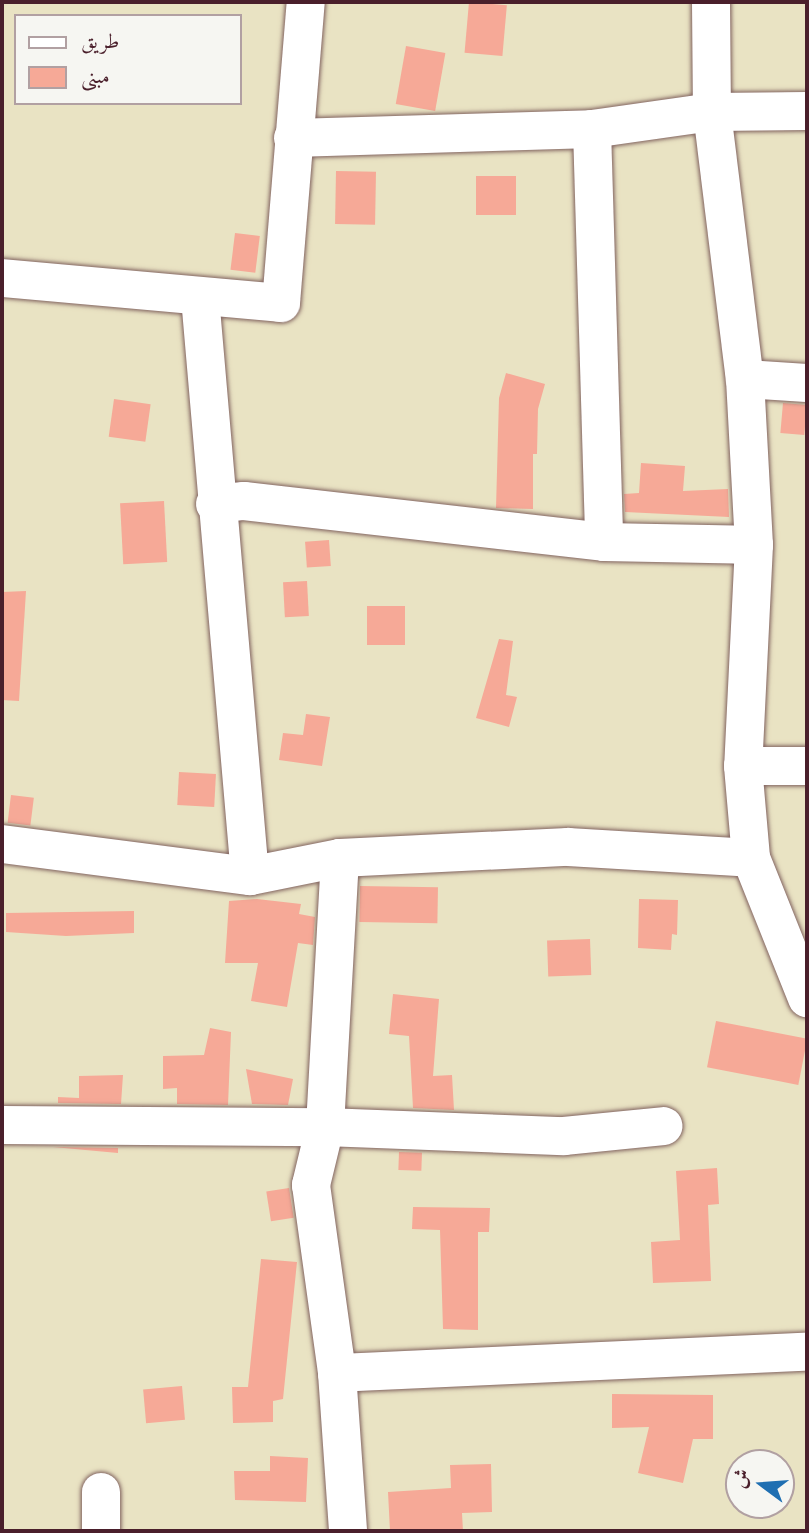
<!DOCTYPE html>
<meta charset="utf-8">
<style>
body{margin:0}
#map{position:relative;width:809px;height:1533px;overflow:hidden;background:#e9e3c3;font-family:"IM FELL English",Amiri,serif}
div>[style]{position:absolute}
[style*='--x']{left:calc(var(--x)*1px);top:calc(var(--y)*1px);width:calc(var(--w)*1px);rotate:calc(var(--a)*1deg)}
.building>*{inset:0;background:#f6a997;transform-origin:0 0}
.roads{filter:drop-shadow(0 0 2px #826460) drop-shadow(0 0 2px #826460)}
.minor>*{height:38px;margin:-19px;padding:0 19px;transform-origin:19px;border-radius:19px;background:#fff}
span{translate:-50% -50%;white-space:nowrap;text-align:center;line-height:1.15;-webkit-text-stroke:5px #f6f6f2;paint-order:stroke}
.frame{position:absolute;inset:0;border:4px solid #4a1f2b;pointer-events:none}
.legend{position:absolute;left:14px;top:14px;width:228px;height:91px;box-sizing:border-box;background:#f6f6f2;border:2px solid #b1a0a2;margin:0;padding:9px 12px;list-style:none;font-size:21px;color:#4a1f2b}
.legend li{display:flex;align-items:center;gap:14px;height:35px}
.legend b{width:35px;border:2px solid #b1a0a2}
.north{position:absolute;left:725px;top:1449px;width:70px;height:70px;box-sizing:border-box;background:#f6f6f2;border:2px solid #b1a0a2;border-radius:50%;rotate:286deg;font-size:19px;font-weight:700;line-height:28px;text-align:center;color:#4a1f2b}
.north::after{content:'';display:block;margin:auto;width:24px;height:32px;background:#1f6fb2;clip-path:polygon(50% 0,100% 100%,50% 72%,0 100%)}
</style>
<div id="map">
<div class="building">
<div style="left:469px;top:2px;width:38px;height:51px;rotate:5deg"></div>
<div style="left:406px;top:46px;width:40px;height:59px;rotate:10deg"></div>
<div style="left:336px;top:171px;width:40px;height:53px;rotate:1deg"></div>
<div style="left:516px;top:176px;width:39px;height:40px;rotate:90deg"></div>
<div style="left:235px;top:233px;width:25px;height:37px;rotate:7deg"></div>
<div style="clip-path:polygon(506px 373px,545px 384px,538px 409px,537px 454px,533px 454px,533px 509px,496px 508px,499px 398px)"></div>
<div style="left:114px;top:399px;width:37px;height:38px;rotate:8deg"></div>
<div style="left:783px;top:403px;width:24px;height:30px;rotate:5deg"></div>
<div style="clip-path:polygon(641px 463px,685px 466px,683px 491px,728px 489px,729px 517px,625px 512px,624px 494px,639px 493px)"></div>
<div style="left:164px;top:501px;width:61px;height:44px;rotate:87deg"></div>
<div style="left:329px;top:540px;width:26px;height:24px;rotate:86deg"></div>
<div style="left:307px;top:581px;width:35px;height:24px;rotate:87deg"></div>
<div style="clip-path:polygon(26px 591px,19px 701px,2px 700px,2px 592px)"></div>
<div style="left:367px;top:606px;width:38px;height:39px"></div>
<div style="clip-path:polygon(499px 639px,513px 641px,506px 695px,517px 697px,509px 727px,476px 718px)"></div>
<div style="clip-path:polygon(306px 714px,330px 717px,322px 766px,279px 760px,283px 733px,303px 735px)"></div>
<div style="left:179px;top:772px;width:37px;height:33px;rotate:3deg"></div>
<div style="left:11px;top:795px;width:23px;height:28px;rotate:7deg"></div>
<div style="left:360px;top:886px;width:78px;height:36px;rotate:1deg"></div>
<div style="clip-path:polygon(257px 899px,301px 904px,299px 914px,315px 917px,313px 945px,298px 943px,287px 1007px,251px 1001px,258px 963px,225px 963px,229px 901px)"></div>
<div style="clip-path:polygon(639px 899px,678px 900px,677px 935px,672px 934px,671px 950px,638px 948px)"></div>
<div style="clip-path:polygon(134px 911px,134px 933px,66px 936px,6px 932px,6px 913px)"></div>
<div style="left:590px;top:939px;width:36px;height:43px;rotate:88deg"></div>
<div style="clip-path:polygon(393px 994px,439px 999px,433px 1076px,452px 1075px,454px 1110px,413px 1108px,409px 1036px,389px 1034px)"></div>
<div style="left:716px;top:1021px;width:93px;height:47px;rotate:11deg"></div>
<div style="clip-path:polygon(210px 1028px,231px 1032px,228px 1105px,177px 1104px,177px 1088px,163px 1089px,163px 1056px,204px 1055px)"></div>
<div style="clip-path:polygon(246px 1069px,293px 1079px,288px 1105px,252px 1104px)"></div>
<div style="clip-path:polygon(123px 1075px,121px 1104px,58px 1103px,58px 1097px,79px 1098px,79px 1076px)"></div>
<div style="clip-path:polygon(53px 1147px,118px 1148px,118px 1153px)"></div>
<div style="left:399px;top:1152px;width:23px;height:18px;rotate:2deg"></div>
<div style="clip-path:polygon(717px 1168px,719px 1204px,708px 1205px,711px 1281px,653px 1283px,651px 1242px,680px 1240px,676px 1171px)"></div>
<div style="left:289px;top:1188px;width:30px;height:23px;rotate:81deg"></div>
<div style="clip-path:polygon(413px 1207px,490px 1208px,489px 1232px,478px 1232px,478px 1330px,443px 1329px,440px 1230px,412px 1229px)"></div>
<div style="clip-path:polygon(261px 1259px,297px 1262px,283px 1399px,273px 1401px,273px 1422px,233px 1423px,232px 1387px,248px 1387px)"></div>
<div style="left:182px;top:1386px;width:34px;height:39px;rotate:85deg"></div>
<div style="clip-path:polygon(612px 1394px,713px 1395px,713px 1439px,693px 1439px,683px 1483px,638px 1473px,649px 1427px,612px 1428px)"></div>
<div style="clip-path:polygon(270px 1456px,308px 1458px,306px 1502px,235px 1500px,234px 1471px,270px 1471px)"></div>
<div style="clip-path:polygon(491px 1464px,492px 1512px,462px 1513px,463px 1531px,390px 1531px,388px 1492px,451px 1488px,450px 1465px)"></div>
</div>
<div class="roads">
<div class="minor">
<div style="--x:711;--y:2;--w:110;--a:89.5"></div>
<div style="--x:712;--y:112;--w:269;--a:83"></div>
<div style="--x:745;--y:379;--w:166;--a:86.9"></div>
<div style="--x:754;--y:545;--w:221;--a:92.8"></div>
<div style="--x:743;--y:766;--w:92;--a:85"></div>
<div style="--x:751;--y:858;--w:151;--a:68.2"></div>
<div style="--x:592;--y:129;--w:413;--a:88.3"></div>
<div style="--x:293;--y:138;--w:299;--a:-1.7"></div>
<div style="--x:592;--y:129;--w:121;--a:-8.1"></div>
<div style="--x:712;--y:112;--w:95;--a:-0.6"></div>
<div style="--x:2;--y:278;--w:280;--a:5.1"></div>
<div style="--x:281;--y:303;--w:302;--a:-85.3"></div>
<div style="--x:200;--y:297;--w:581;--a:85.06"></div>
<div style="--x:745;--y:379;--w:62;--a:3.7"></div>
<div style="--x:215;--y:504;--w:29;--a:-6"></div>
<div style="--x:244;--y:501;--w:362;--a:6.5"></div>
<div style="--x:604;--y:542;--w:150;--a:1.1"></div>
<div style="--x:743;--y:766;--w:64;--a:0"></div>
<div style="--x:2;--y:844;--w:250;--a:7.4"></div>
<div style="--x:250;--y:876;--w:92;--a:-11.3"></div>
<div style="--x:340;--y:858;--w:228;--a:-2.8"></div>
<div style="--x:568;--y:847;--w:183;--a:3.4"></div>
<div style="--x:340;--y:858;--w:269;--a:93.2"></div>
<div style="--x:325;--y:1127;--w:60;--a:103.6"></div>
<div style="--x:311;--y:1185;--w:190;--a:82.1"></div>
<div style="--x:337;--y:1373;--w:158;--a:86"></div>
<div style="--x:2;--y:1125;--w:323;--a:0.4"></div>
<div style="--x:325;--y:1127;--w:239;--a:2.2"></div>
<div style="--x:564;--y:1136;--w:100;--a:-5.7"></div>
<div style="--x:337;--y:1373;--w:470;--a:-2.6"></div>
<div style="--x:101;--y:1531;--w:39;--a:-90"></div>
</div>
</div>
<div class="frame"></div>
<ul class="legend">
<li><b style="height:9px;background:#fff"></b>طريق</li>
<li><b style="height:19px;background:#f6a997"></b>مبنى</li>
</ul>
<div class="north">ش</div>
</div>
